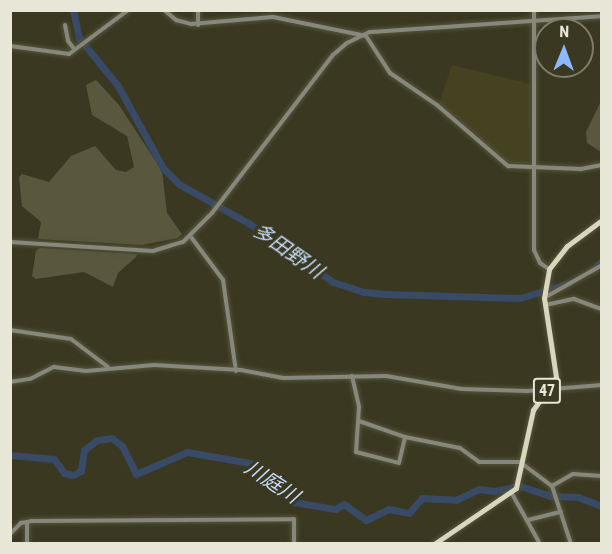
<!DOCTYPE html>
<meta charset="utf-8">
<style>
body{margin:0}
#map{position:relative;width:612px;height:554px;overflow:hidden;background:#3a3820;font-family:"Roboto Condensed","Noto Sans JP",sans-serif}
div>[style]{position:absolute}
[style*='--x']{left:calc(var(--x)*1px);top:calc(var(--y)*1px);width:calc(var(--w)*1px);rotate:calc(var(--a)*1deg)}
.built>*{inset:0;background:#454222}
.green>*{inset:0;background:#59573d}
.river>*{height:7px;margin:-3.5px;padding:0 3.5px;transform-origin:3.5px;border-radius:3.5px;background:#384a65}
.roads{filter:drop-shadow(0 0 2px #56543d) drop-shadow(0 0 2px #56543d)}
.minor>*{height:4px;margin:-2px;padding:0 2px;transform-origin:2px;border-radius:2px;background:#88877b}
.major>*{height:5px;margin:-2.5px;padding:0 2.5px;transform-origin:2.5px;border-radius:2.5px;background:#d8d7be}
span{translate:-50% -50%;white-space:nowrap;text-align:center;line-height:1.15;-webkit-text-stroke:6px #3a3820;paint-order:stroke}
.shield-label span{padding:2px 4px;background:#3a3820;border:2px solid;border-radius:4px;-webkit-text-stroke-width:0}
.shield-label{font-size:16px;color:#e7e6d7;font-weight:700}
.water-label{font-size:20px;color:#c7dcfb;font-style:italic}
.frame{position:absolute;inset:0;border:12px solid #e7e6d7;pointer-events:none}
.north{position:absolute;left:534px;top:18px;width:60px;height:60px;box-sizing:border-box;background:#3a3820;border:2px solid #7f7e69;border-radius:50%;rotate:1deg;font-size:16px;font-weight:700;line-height:24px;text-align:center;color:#e7e6d7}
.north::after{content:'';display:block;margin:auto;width:21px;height:27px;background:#8bb9fc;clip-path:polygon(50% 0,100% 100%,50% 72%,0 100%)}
</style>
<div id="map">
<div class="built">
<div style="clip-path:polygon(452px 65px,531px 84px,529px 164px,506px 163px,439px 104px)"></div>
</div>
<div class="green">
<div style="clip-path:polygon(96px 80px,119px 105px,162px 171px,167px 213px,182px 234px,178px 238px,142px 245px,38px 239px,41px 222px,22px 206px,19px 177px,22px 174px,49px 182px,71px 156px,95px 146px,116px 170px,126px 172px,134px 167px,127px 136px,92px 115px,86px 85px)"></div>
<div style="clip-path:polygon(601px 101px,601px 152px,587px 143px,586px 132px)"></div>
<div style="clip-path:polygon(40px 248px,137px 254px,136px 257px,118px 273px,113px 287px,84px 272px,36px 279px,32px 276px,36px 251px)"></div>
</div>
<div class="river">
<div style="--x:73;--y:10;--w:29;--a:78"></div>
<div style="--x:79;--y:38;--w:62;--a:50.9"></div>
<div style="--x:118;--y:86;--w:94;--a:61.2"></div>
<div style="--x:163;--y:168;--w:23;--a:45"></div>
<div style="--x:179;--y:184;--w:81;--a:29.4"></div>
<div style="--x:250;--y:224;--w:101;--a:34.9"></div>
<div style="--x:333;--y:282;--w:33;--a:18"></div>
<div style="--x:364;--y:292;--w:22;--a:5"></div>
<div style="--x:386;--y:294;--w:134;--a:1.7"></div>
<div style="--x:520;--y:298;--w:51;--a:-17"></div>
<div style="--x:592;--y:270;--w:13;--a:-42"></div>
<div style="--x:10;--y:455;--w:44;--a:5.2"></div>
<div style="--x:54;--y:459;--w:17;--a:54"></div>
<div style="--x:64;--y:473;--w:9;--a:13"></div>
<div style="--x:73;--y:475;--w:9;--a:-27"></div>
<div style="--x:81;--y:471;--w:21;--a:-82"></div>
<div style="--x:84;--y:450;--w:16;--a:-38"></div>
<div style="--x:97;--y:440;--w:15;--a:-8"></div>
<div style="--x:112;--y:438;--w:13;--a:39"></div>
<div style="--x:122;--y:446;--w:31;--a:63"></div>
<div style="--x:136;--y:474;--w:56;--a:-23.3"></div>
<div style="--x:187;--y:452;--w:64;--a:9.9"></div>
<div style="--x:250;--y:463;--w:59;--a:41.6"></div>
<div style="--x:294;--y:502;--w:42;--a:9.7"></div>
<div style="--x:335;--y:509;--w:10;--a:-29"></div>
<div style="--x:344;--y:504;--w:27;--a:36"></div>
<div style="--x:366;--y:520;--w:25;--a:-26"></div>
<div style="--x:389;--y:509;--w:20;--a:11"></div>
<div style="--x:409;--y:513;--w:20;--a:-49"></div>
<div style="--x:422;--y:498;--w:34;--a:3"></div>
<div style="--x:456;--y:500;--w:25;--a:-26"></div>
<div style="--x:479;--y:489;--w:15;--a:8"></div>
<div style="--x:494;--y:491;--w:26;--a:-11"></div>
<div style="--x:520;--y:486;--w:32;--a:18"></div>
<div style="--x:550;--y:496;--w:28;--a:2"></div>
<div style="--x:578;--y:497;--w:26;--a:21"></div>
</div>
<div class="roads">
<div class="minor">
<div style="--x:164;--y:10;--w:16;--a:40"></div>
<div style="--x:176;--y:20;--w:16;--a:15"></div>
<div style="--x:191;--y:24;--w:82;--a:-4.9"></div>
<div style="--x:273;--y:17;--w:95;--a:11.5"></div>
<div style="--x:366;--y:36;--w:44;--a:57"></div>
<div style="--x:390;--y:73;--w:57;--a:34.2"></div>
<div style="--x:437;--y:105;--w:94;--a:40.7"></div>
<div style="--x:508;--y:166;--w:73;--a:2.4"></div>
<div style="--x:581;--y:169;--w:21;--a:-11"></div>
<div style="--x:534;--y:10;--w:240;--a:90"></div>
<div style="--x:534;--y:250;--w:14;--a:65"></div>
<div style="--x:540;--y:263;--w:11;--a:34"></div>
<div style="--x:65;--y:25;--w:16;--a:79"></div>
<div style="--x:68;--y:41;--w:11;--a:52"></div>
<div style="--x:198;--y:25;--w:15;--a:-90"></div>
<div style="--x:10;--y:46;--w:60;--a:7.7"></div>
<div style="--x:69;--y:54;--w:74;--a:-36.7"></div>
<div style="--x:191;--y:237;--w:54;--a:53.3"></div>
<div style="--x:223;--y:280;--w:92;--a:81.9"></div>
<div style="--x:10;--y:242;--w:143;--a:3.6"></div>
<div style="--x:153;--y:251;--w:31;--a:-17"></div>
<div style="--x:183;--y:242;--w:41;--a:-45"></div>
<div style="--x:212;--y:213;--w:199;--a:-52.6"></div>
<div style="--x:333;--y:55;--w:18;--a:-41"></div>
<div style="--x:347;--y:43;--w:25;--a:-26"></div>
<div style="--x:370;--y:32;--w:233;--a:-3.9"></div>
<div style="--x:544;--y:298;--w:67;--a:-29.6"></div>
<div style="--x:545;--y:305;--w:30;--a:-12"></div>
<div style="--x:574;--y:299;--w:30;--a:20"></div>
<div style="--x:10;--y:330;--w:62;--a:8.4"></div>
<div style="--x:71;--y:339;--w:46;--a:37.1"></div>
<div style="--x:352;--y:376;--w:32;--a:77"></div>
<div style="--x:359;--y:407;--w:45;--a:93.8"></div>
<div style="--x:356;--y:452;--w:44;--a:14.3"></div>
<div style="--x:399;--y:463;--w:27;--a:-77"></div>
<div style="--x:10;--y:382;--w:20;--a:-9"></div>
<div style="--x:30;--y:379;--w:27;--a:-27"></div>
<div style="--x:54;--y:367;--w:32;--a:7"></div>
<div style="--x:86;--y:371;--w:68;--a:-5"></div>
<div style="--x:154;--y:365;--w:87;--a:3.3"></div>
<div style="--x:241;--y:370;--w:43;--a:10.8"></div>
<div style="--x:283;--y:378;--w:103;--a:-1.1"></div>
<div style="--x:386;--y:376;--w:77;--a:9.7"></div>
<div style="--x:462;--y:389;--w:65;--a:1.8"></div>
<div style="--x:527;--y:391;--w:75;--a:-4.6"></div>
<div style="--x:359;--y:421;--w:49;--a:19.2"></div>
<div style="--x:405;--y:437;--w:56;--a:11.3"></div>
<div style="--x:460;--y:448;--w:24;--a:36"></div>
<div style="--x:479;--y:462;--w:41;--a:0"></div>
<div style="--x:520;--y:462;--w:40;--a:37"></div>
<div style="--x:552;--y:486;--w:61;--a:71.9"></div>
<div style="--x:552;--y:486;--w:24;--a:-30"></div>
<div style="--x:573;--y:474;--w:29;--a:4"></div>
<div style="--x:511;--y:492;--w:57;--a:60.8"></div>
<div style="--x:528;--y:520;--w:34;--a:-14"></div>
<div style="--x:10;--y:534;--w:16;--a:-45"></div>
<div style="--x:21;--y:523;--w:10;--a:-11"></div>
<div style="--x:31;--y:521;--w:263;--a:-0.4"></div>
<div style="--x:294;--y:519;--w:25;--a:90"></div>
<div style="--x:27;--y:544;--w:22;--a:-90"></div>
</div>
<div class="major">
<div style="--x:434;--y:544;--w:99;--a:-34.3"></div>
<div style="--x:516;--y:488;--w:80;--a:-77.7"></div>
<div style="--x:533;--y:410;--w:40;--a:-55.1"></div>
<div style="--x:556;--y:377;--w:80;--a:-98.6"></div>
<div style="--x:544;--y:298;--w:29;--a:-80"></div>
<div style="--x:549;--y:269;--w:29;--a:-52"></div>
<div style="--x:567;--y:246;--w:44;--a:-36.6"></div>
</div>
</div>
<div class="shield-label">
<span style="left:547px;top:391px">47</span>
</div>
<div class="water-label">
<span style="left:288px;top:251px;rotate:35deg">多田野川</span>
<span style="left:272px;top:482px;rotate:33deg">川庭川</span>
</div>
<div class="frame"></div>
<div class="north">N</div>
</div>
